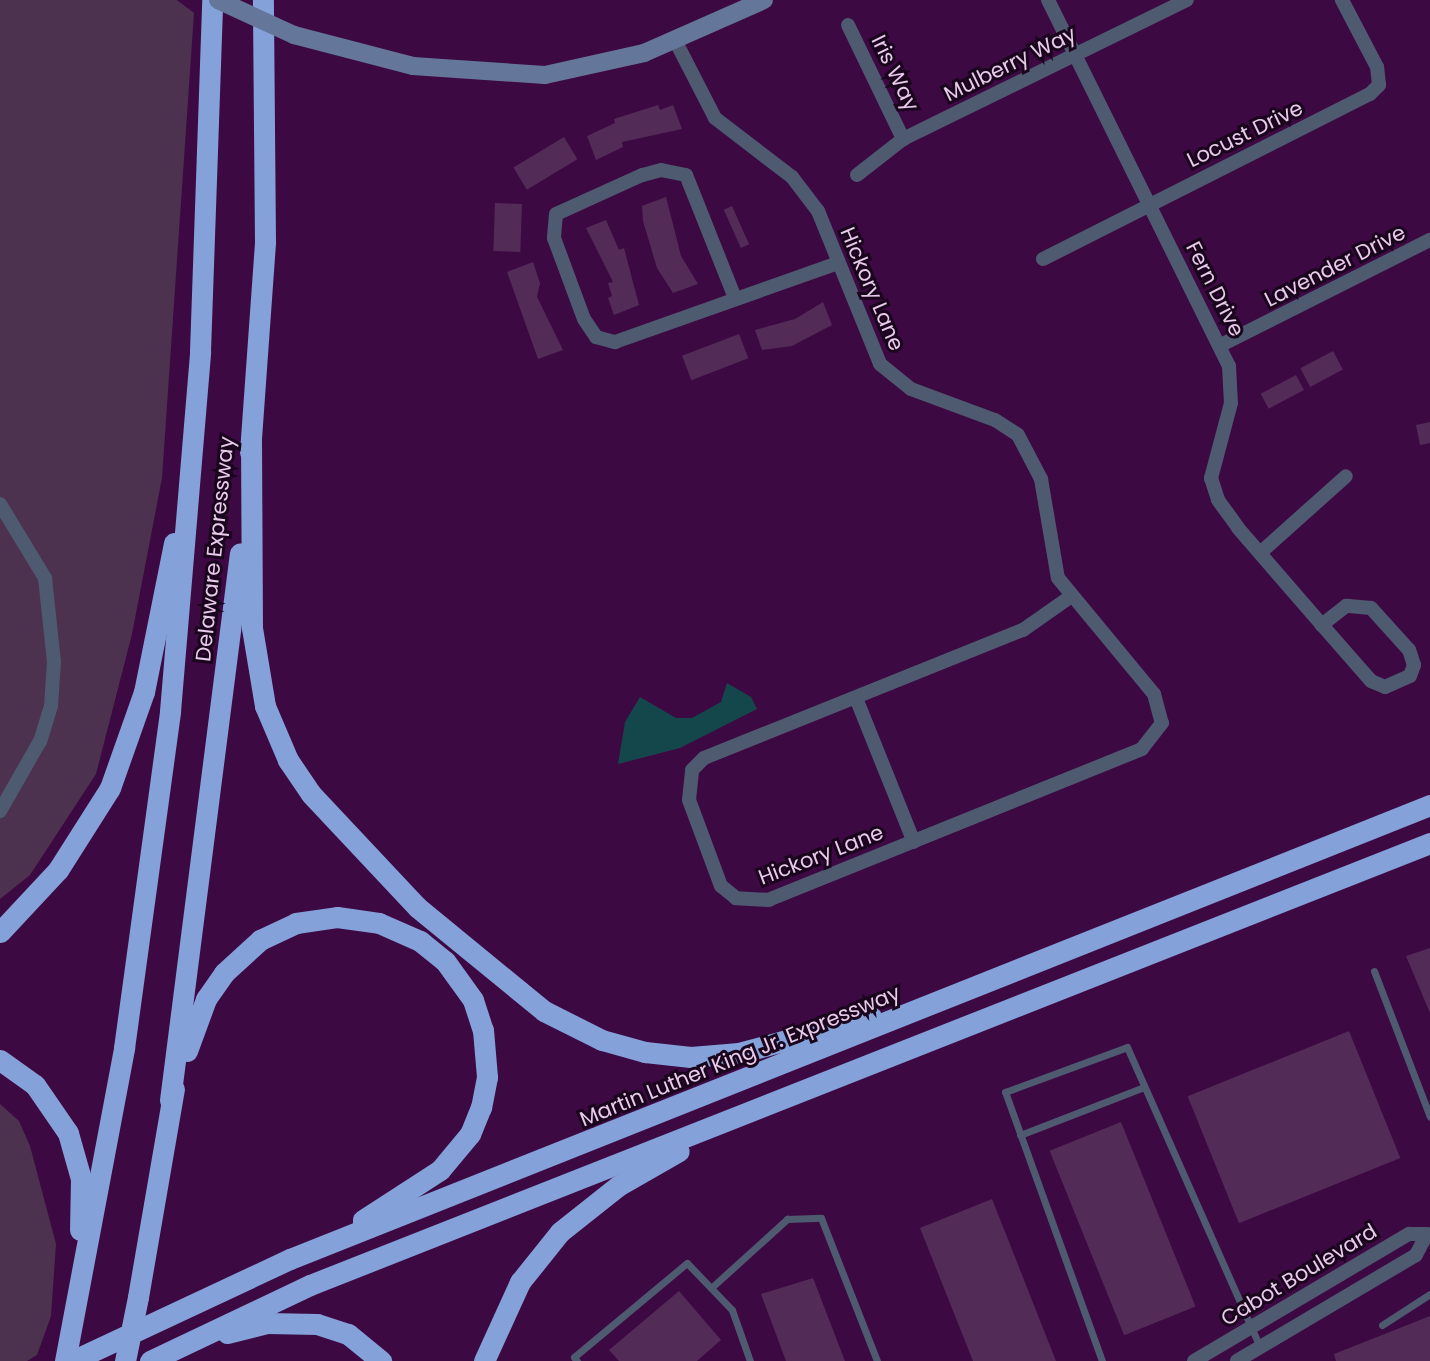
<!DOCTYPE html>
<style>
body{margin:0}
#map{position:relative;width:1430px;height:1361px;overflow:hidden;background:#3d0943;font-family:Poppins,sans-serif}
div>[style]{position:absolute}
[style*='--x']{left:calc(var(--x)*1px);top:calc(var(--y)*1px);width:calc(var(--w)*1px);rotate:calc(var(--a)*1deg)}
.green>*{inset:0;background:#4c324f}
.water>*{inset:0;background:#14474b}
.building>*{inset:0;background:#522b57;transform-origin:0 0}
.lane>*{height:7px;margin:-3.5px;padding:0 3.5px;transform-origin:3.5px;border-radius:3.5px;background:#4e5a70}
.street>*{height:14px;margin:-7px;padding:0 7px;transform-origin:7px;border-radius:7px;background:#4e5a70}
.secondary>*{height:18px;margin:-9px;padding:0 9px;transform-origin:9px;border-radius:9px;background:#64779a}
.highway>*{height:21px;margin:-10.5px;padding:0 10.5px;transform-origin:10.5px;border-radius:10.5px;background:#84a1d9}
.secondary-bridge>*{height:18px;margin:-9px;padding:0 9px;transform-origin:9px;border-radius:9px;background:#64779a}
.highway-bridge>*{height:21px;margin:-10.5px;padding:0 10.5px;transform-origin:10.5px;border-radius:10.5px;background:#84a1d9}
span{translate:-50% -50%;white-space:nowrap;text-align:center;line-height:1.15;-webkit-text-stroke:6px #19051c;paint-order:stroke}
.street-label{font-size:21px;color:#e8caeb}
</style>
<div id="map">
<div class="green">
<div style="clip-path:polygon(0 0,177px 0,194px 13px,162px 478px,132px 634px,96px 774px,30px 875px,0 899px)"></div>
<div style="clip-path:polygon(0 1104px,19px 1121px,30px 1146px,56px 1244px,51px 1316px,37px 1355px,27px 1361px,0 1361px)"></div>
</div>
<div class="water">
<div style="clip-path:polygon(727px 683px,751px 697px,757px 709px,680px 748px,618px 764px,625px 722px,640px 697px,676px 718px,692px 718px,721px 702px)"></div>
</div>
<div class="building">
<div style="clip-path:polygon(658px 105px,660px 110px,673px 105px,682px 129px,622px 142px,623px 147px,596px 160px,587px 136px,615px 123px,614px 119px)"></div>
<div style="left:564px;top:137px;width:26px;height:59px;rotate:59deg"></div>
<div style="clip-path:polygon(666px 197px,681px 256px,698px 284px,673px 293px,657px 268px,643px 221px,642px 206px)"></div>
<div style="left:495px;top:203px;width:27px;height:48px;rotate:2deg"></div>
<div style="left:732px;top:206px;width:42px;height:9px;rotate:66deg"></div>
<div style="clip-path:polygon(606px 220px,619px 250px,624px 248px,639px 305px,614px 315px,608px 298px,612px 296px,608px 283px,613px 282px,586px 228px)"></div>
<div style="clip-path:polygon(533px 262px,540px 283px,537px 297px,563px 350px,538px 359px,507px 272px)"></div>
<div style="clip-path:polygon(823px 302px,832px 325px,792px 346px,762px 350px,755px 330px,795px 319px)"></div>
<div style="left:739px;top:334px;width:26px;height:61px;rotate:69deg"></div>
<div style="left:1333px;top:351px;width:21px;height:37px;rotate:62deg"></div>
<div style="left:1296px;top:375px;width:17px;height:40px;rotate:62deg"></div>
<div style="clip-path:polygon(1430px 422px,1430px 443px,1420px 445px,1416px 425px)"></div>
<div style="clip-path:polygon(1430px 948px,1430px 1013px,1406px 956px)"></div>
<div style="left:1349px;top:1031px;width:137px;height:174px;rotate:68deg"></div>
<div style="left:1121px;top:1122px;width:199px;height:77px;rotate:68deg"></div>
<div style="clip-path:polygon(992px 1199px,1056px 1361px,973px 1361px,920px 1228px)"></div>
<div style="clip-path:polygon(813px 1278px,845px 1361px,786px 1361px,761px 1294px)"></div>
<div style="clip-path:polygon(679px 1291px,721px 1340px,697px 1361px,619px 1361px,609px 1350px)"></div>
<div style="clip-path:polygon(1430px 1316px,1430px 1361px,1336px 1361px,1334px 1354px)"></div>
</div>
<div class="lane">
<div style="--x:1374;--y:971;--w:156;--a:69"></div>
<div style="--x:1020;--y:1135;--w:133;--a:-21.2"></div>
<div style="--x:711;--y:1288;--w:103;--a:-42.2"></div>
<div style="--x:787;--y:1219;--w:34;--a:-2"></div>
<div style="--x:821;--y:1218;--w:154;--a:68.6"></div>
<div style="--x:1382;--y:1325;--w:57;--a:-32.9"></div>
<div style="--x:577;--y:1361;--w:5;--a:-127"></div>
<div style="--x:574;--y:1357;--w:147;--a:-39.8"></div>
<div style="--x:687;--y:1263;--w:65;--a:46.2"></div>
<div style="--x:732;--y:1310;--w:54;--a:70.6"></div>
<div style="--x:1102;--y:1361;--w:286;--a:-109.8"></div>
<div style="--x:1005;--y:1092;--w:130;--a:-20.2"></div>
<div style="--x:1127;--y:1047;--w:328;--a:66.1"></div>
</div>
<div class="street">
<div style="--x:1048;--y:0;--w:408;--a:63.7"></div>
<div style="--x:1229;--y:366;--w:37;--a:87"></div>
<div style="--x:1231;--y:403;--w:78;--a:104.9"></div>
<div style="--x:1211;--y:478;--w:23;--a:72"></div>
<div style="--x:1218;--y:500;--w:34;--a:54"></div>
<div style="--x:1238;--y:528;--w:128;--a:49.1"></div>
<div style="--x:1322;--y:625;--w:74;--a:48.8"></div>
<div style="--x:1371;--y:681;--w:15;--a:23"></div>
<div style="--x:1385;--y:687;--w:27;--a:-24"></div>
<div style="--x:1410;--y:676;--w:12;--a:-70"></div>
<div style="--x:1414;--y:665;--w:16;--a:-108"></div>
<div style="--x:1409;--y:650;--w:57;--a:-132.1"></div>
<div style="--x:1371;--y:608;--w:25;--a:-175"></div>
<div style="--x:1346;--y:606;--w:31;--a:142"></div>
<div style="--x:848;--y:25;--w:127;--a:64.2"></div>
<div style="--x:676;--y:42;--w:85;--a:62.8"></div>
<div style="--x:715;--y:118;--w:97;--a:37.5"></div>
<div style="--x:792;--y:177;--w:43;--a:52.6"></div>
<div style="--x:818;--y:211;--w:165;--a:67.9"></div>
<div style="--x:880;--y:364;--w:40;--a:39"></div>
<div style="--x:911;--y:389;--w:90;--a:20.3"></div>
<div style="--x:995;--y:420;--w:27;--a:33"></div>
<div style="--x:1018;--y:435;--w:50;--a:62.4"></div>
<div style="--x:1041;--y:479;--w:100;--a:80.3"></div>
<div style="--x:1058;--y:578;--w:151;--a:50.4"></div>
<div style="--x:1154;--y:694;--w:30;--a:75"></div>
<div style="--x:1162;--y:723;--w:33;--a:128"></div>
<div style="--x:1142;--y:749;--w:402;--a:158"></div>
<div style="--x:769;--y:900;--w:33;--a:-177"></div>
<div style="--x:736;--y:898;--w:19;--a:-141"></div>
<div style="--x:721;--y:886;--w:92;--a:-110.4"></div>
<div style="--x:689;--y:800;--w:30;--a:-84"></div>
<div style="--x:692;--y:770;--w:17;--a:-45"></div>
<div style="--x:704;--y:758;--w:344;--a:-21.9"></div>
<div style="--x:1023;--y:630;--w:57;--a:-35.1"></div>
<div style="--x:857;--y:175;--w:58;--a:-38"></div>
<div style="--x:903;--y:139;--w:316;--a:-26.1"></div>
<div style="--x:1043;--y:259;--w:366;--a:-26.8"></div>
<div style="--x:1370;--y:94;--w:13;--a:-45"></div>
<div style="--x:1379;--y:85;--w:18;--a:-96"></div>
<div style="--x:1377;--y:67;--w:76;--a:-117.6"></div>
<div style="--x:735;--y:298;--w:132;--a:-111.7"></div>
<div style="--x:686;--y:175;--w:25;--a:-169"></div>
<div style="--x:661;--y:170;--w:20;--a:165"></div>
<div style="--x:642;--y:175;--w:94;--a:155.6"></div>
<div style="--x:556;--y:214;--w:24;--a:95"></div>
<div style="--x:554;--y:238;--w:86;--a:69.7"></div>
<div style="--x:584;--y:319;--w:22;--a:56"></div>
<div style="--x:596;--y:337;--w:20;--a:15"></div>
<div style="--x:615;--y:342;--w:237;--a:-19.5"></div>
<div style="--x:1221;--y:345;--w:234;--a:-26.7"></div>
<div style="--x:0;--y:504;--w:87;--a:58.7"></div>
<div style="--x:45;--y:578;--w:84;--a:83.9"></div>
<div style="--x:54;--y:662;--w:44;--a:93.9"></div>
<div style="--x:51;--y:706;--w:37;--a:107"></div>
<div style="--x:40;--y:741;--w:81;--a:119.7"></div>
<div style="--x:1260;--y:553;--w:115;--a:-41.8"></div>
<div style="--x:856;--y:698;--w:155;--a:68.1"></div>
<div style="--x:1194;--y:1361;--w:250;--a:-30.6"></div>
<div style="--x:1409;--y:1234;--w:18;--a:0"></div>
<div style="--x:1427;--y:1234;--w:24;--a:118"></div>
<div style="--x:1416;--y:1255;--w:208;--a:149.4"></div>
</div>
<div class="secondary">
<div style="--x:294;--y:35;--w:123;--a:14.6"></div>
<div style="--x:413;--y:66;--w:132;--a:3.9"></div>
<div style="--x:545;--y:75;--w:101;--a:-12.5"></div>
<div style="--x:644;--y:53;--w:131;--a:-23.8"></div>
</div>
<div class="highway">
<div style="--x:251;--y:439;--w:189;--a:89.7"></div>
<div style="--x:252;--y:628;--w:79;--a:80.5"></div>
<div style="--x:265;--y:706;--w:59;--a:66.9"></div>
<div style="--x:288;--y:760;--w:41;--a:55.9"></div>
<div style="--x:311;--y:794;--w:155;--a:46.8"></div>
<div style="--x:417;--y:907;--w:164;--a:39.3"></div>
<div style="--x:544;--y:1011;--w:65;--a:26.6"></div>
<div style="--x:602;--y:1040;--w:45;--a:15.6"></div>
<div style="--x:645;--y:1052;--w:46;--a:6.2"></div>
<div style="--x:691;--y:1057;--w:48;--a:-4.8"></div>
<div style="--x:739;--y:1053;--w:137;--a:-15.3"></div>
<div style="--x:250;--y:452;--w:211;--a:-85.9"></div>
<div style="--x:265;--y:242;--w:242;--a:-90.5"></div>
<div style="--x:0;--y:932;--w:85;--a:-46.9"></div>
<div style="--x:58;--y:870;--w:97;--a:-57.6"></div>
<div style="--x:110;--y:788;--w:102;--a:-70.5"></div>
<div style="--x:144;--y:692;--w:152;--a:-78.6"></div>
<div style="--x:187;--y:1051;--w:55;--a:-69.9"></div>
<div style="--x:206;--y:999;--w:32;--a:-55"></div>
<div style="--x:224;--y:973;--w:49;--a:-42.5"></div>
<div style="--x:260;--y:940;--w:40;--a:-25"></div>
<div style="--x:296;--y:923;--w:41;--a:-8.3"></div>
<div style="--x:337;--y:917;--w:42;--a:8.1"></div>
<div style="--x:379;--y:923;--w:45;--a:23.7"></div>
<div style="--x:420;--y:941;--w:32;--a:39"></div>
<div style="--x:445;--y:961;--w:48;--a:54.3"></div>
<div style="--x:473;--y:1000;--w:32;--a:72"></div>
<div style="--x:483;--y:1030;--w:47;--a:85.1"></div>
<div style="--x:487;--y:1077;--w:31;--a:101"></div>
<div style="--x:481;--y:1107;--w:29;--a:112"></div>
<div style="--x:470;--y:1134;--w:47;--a:129.8"></div>
<div style="--x:440;--y:1170;--w:92;--a:147"></div>
<div style="--x:0;--y:1060;--w:43;--a:35.5"></div>
<div style="--x:35;--y:1085;--w:58;--a:55.5"></div>
<div style="--x:68;--y:1133;--w:48;--a:74.2"></div>
<div style="--x:81;--y:1179;--w:51;--a:91.1"></div>
<div style="--x:170;--y:1100;--w:551;--a:-82.71"></div>
<div style="--x:138;--y:1297;--w:211;--a:-80.2"></div>
<div style="--x:227;--y:1333;--w:41;--a:-14"></div>
<div style="--x:267;--y:1323;--w:50;--a:1.1"></div>
<div style="--x:317;--y:1324;--w:33;--a:18"></div>
<div style="--x:348;--y:1334;--w:43;--a:39.3"></div>
<div style="--x:65;--y:1361;--w:319;--a:-79.3"></div>
<div style="--x:124;--y:1048;--w:340;--a:-82.2"></div>
<div style="--x:170;--y:711;--w:361;--a:-85.2"></div>
<div style="--x:200;--y:351;--w:351;--a:-88"></div>
<div style="--x:72;--y:1361;--w:241;--a:-25.1"></div>
<div style="--x:290;--y:1259;--w:1227;--a:-21.71"></div>
<div style="--x:150;--y:1361;--w:177;--a:-25.4"></div>
<div style="--x:310;--y:1285;--w:1204;--a:-21.54"></div>
<div style="--x:484;--y:1361;--w:87;--a:-65.5"></div>
<div style="--x:520;--y:1282;--w:64;--a:-51.3"></div>
<div style="--x:560;--y:1232;--w:74;--a:-38.4"></div>
<div style="--x:618;--y:1186;--w:70;--a:-29.8"></div>
</div>
<div class="secondary-bridge">
<div style="--x:218;--y:0;--w:84;--a:24.7"></div>
</div>
<div class="highway-bridge">
<div style="--x:125;--y:1361;--w:65;--a:-78.5"></div>
</div>
<div class="street-label">
<span style="left:1010px;top:64px;rotate:-26deg">Mulberry Way</span>
<span style="left:895px;top:73px;rotate:64deg">Iris Way</span>
<span style="left:1245px;top:134px;rotate:-26deg">Locust Drive</span>
<span style="left:1335px;top:266px;rotate:-27deg">Lavender Drive</span>
<span style="left:872px;top:289px;rotate:67deg">Hickory Lane</span>
<span style="left:1215px;top:289px;rotate:63deg">Fern Drive</span>
<span style="left:215px;top:549px;rotate:-84deg">Delaware Expressway</span>
<span style="left:821px;top:855px;rotate:-21deg">Hickory Lane</span>
<span style="left:740px;top:1056px;rotate:-22deg">Martin Luther King Jr. Expressway</span>
<span style="left:1299px;top:1275px;rotate:-31deg">Cabot Boulevard</span>
</div>
</div>
